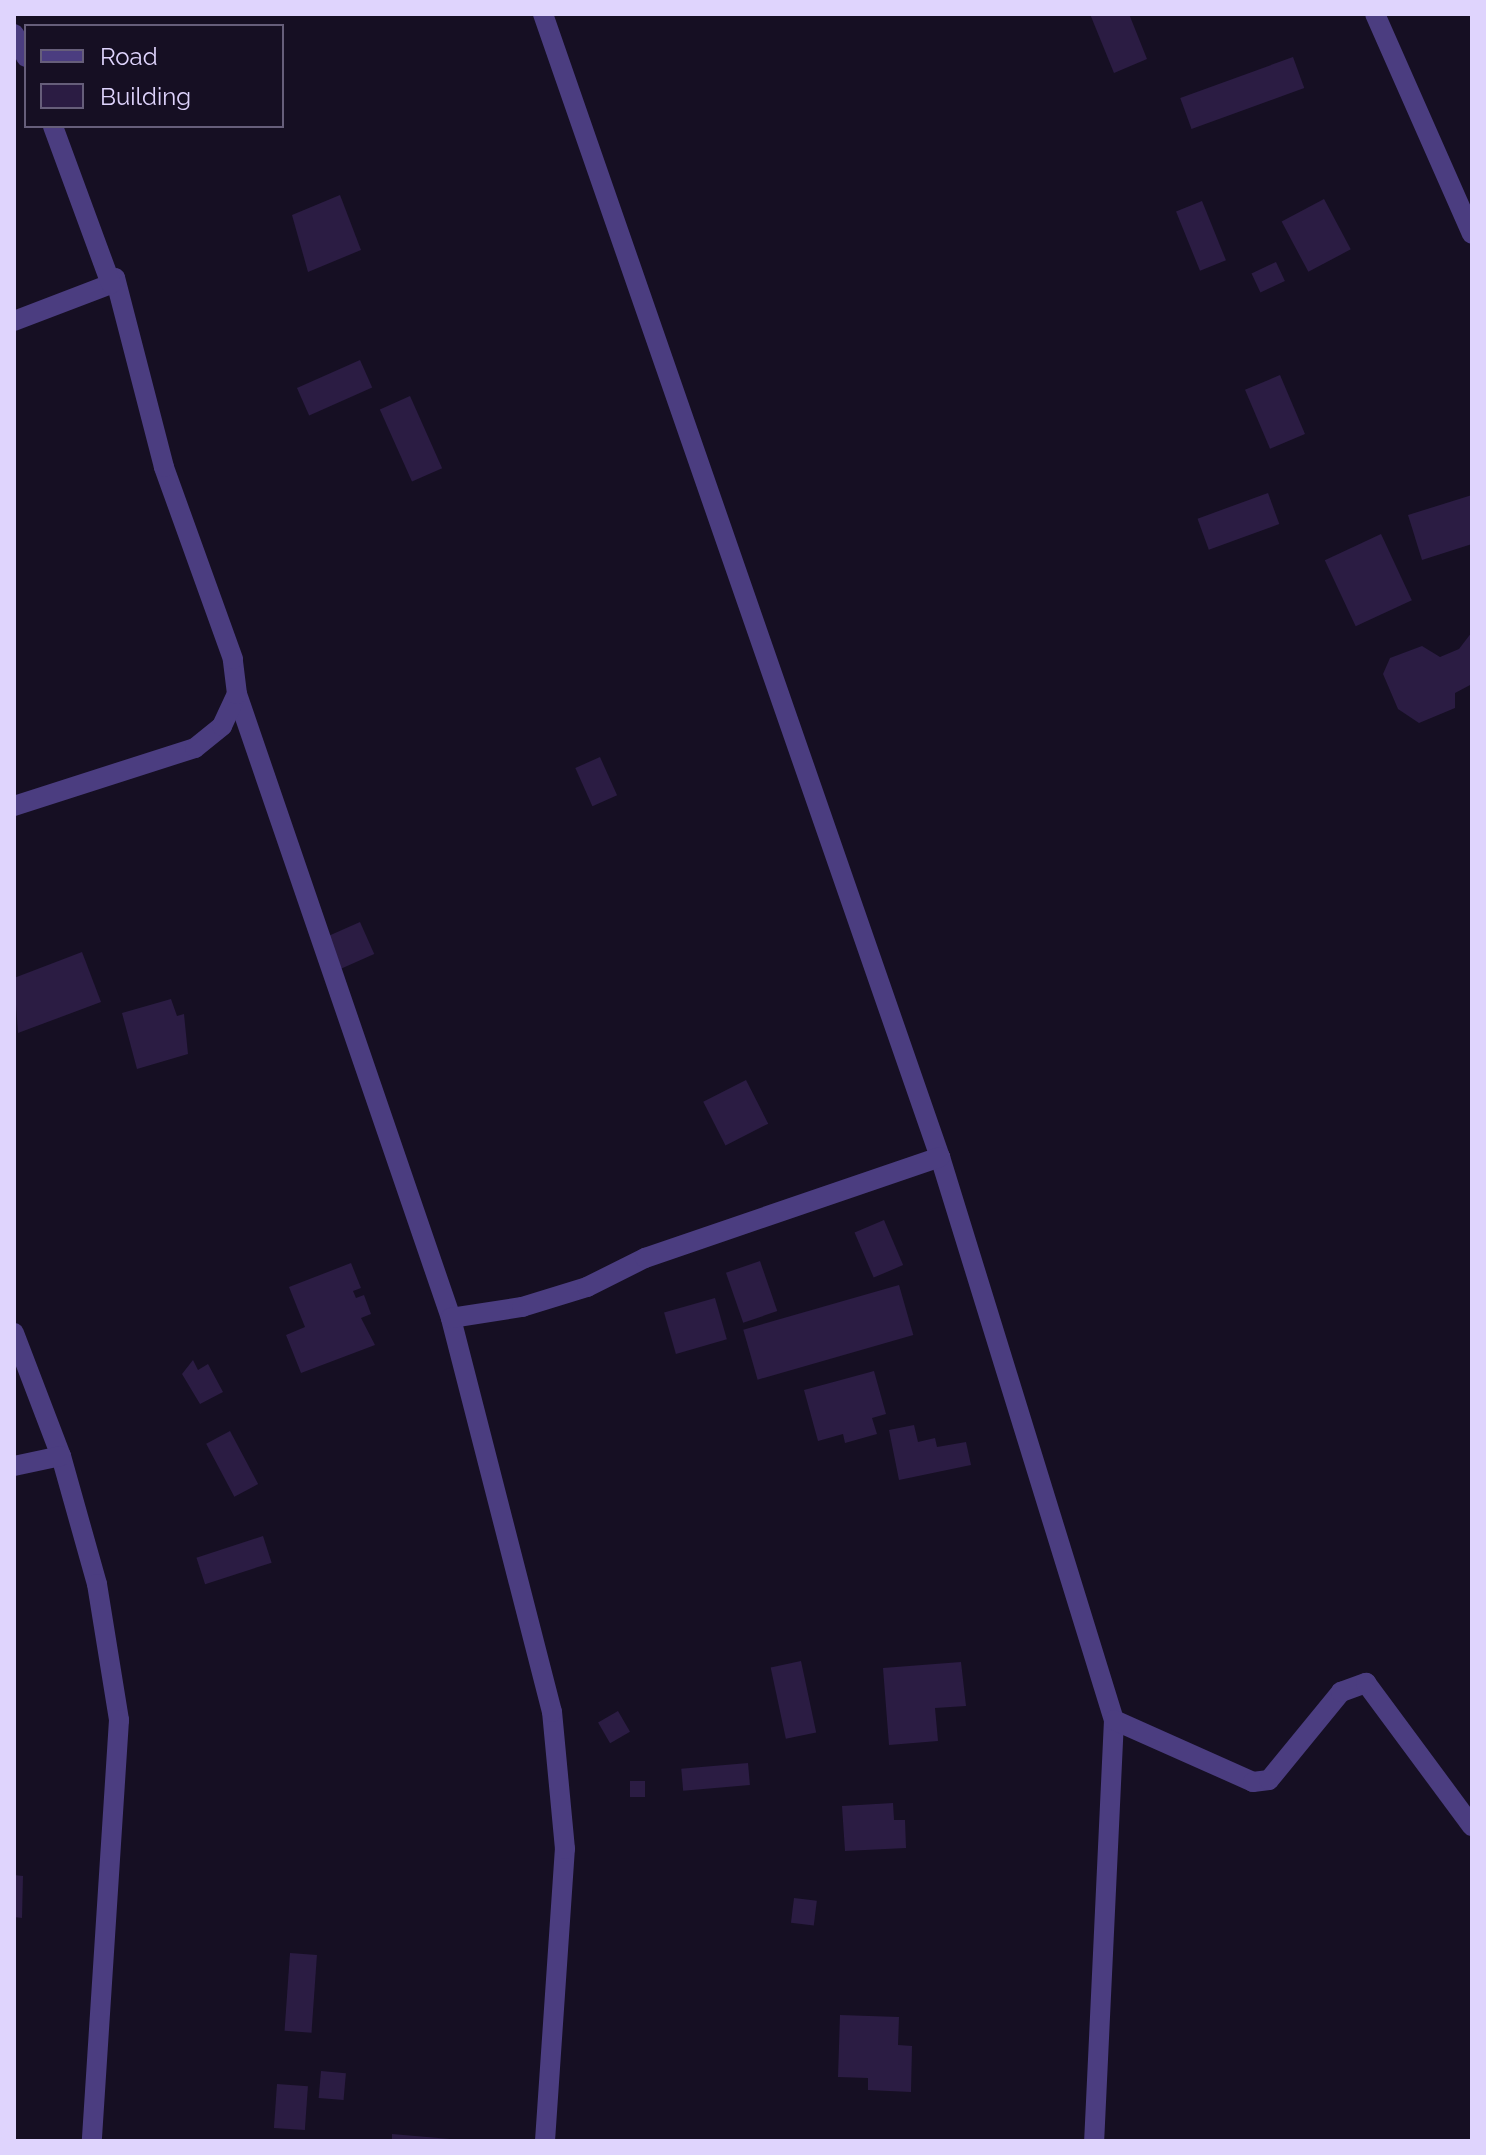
<!DOCTYPE html>
<style>
body{margin:0}
#map{position:relative;width:1486px;height:2155px;overflow:hidden;background:#160f23;font-family:Raleway,sans-serif}
div>[style]{position:absolute}
[style*='--x']{left:calc(var(--x)*1px);top:calc(var(--y)*1px);width:calc(var(--w)*1px);rotate:calc(var(--a)*1deg)}
.building>*{inset:0;background:#2b1c43;transform-origin:0 0}
.minor>*{height:20px;margin:-10px;padding:0 10px;transform-origin:10px;border-radius:10px;background:#4b3d80}
span{translate:-50% -50%;white-space:nowrap;text-align:center;line-height:1.15;-webkit-text-stroke:6px #160f23;paint-order:stroke}
.frame{position:absolute;inset:0;border:16px solid #dfd4fd;pointer-events:none}
.legend{position:absolute;left:24px;top:24px;width:260px;height:104px;box-sizing:border-box;background:#160f23;border:2px solid #665e7a;margin:0;padding:10px 14px;list-style:none;font-size:24px;color:#dfd4fd}
.legend li{display:flex;align-items:center;gap:16px;height:40px}
.legend b{width:40px;border:2px solid #665e7a}
</style>
<div id="map">
<div class="building">
<div style="clip-path:polygon(1090px 14px,1129px 14px,1147px 59px,1114px 73px)"></div>
<div style="left:1293px;top:57px;width:33px;height:120px;rotate:70deg"></div>
<div style="clip-path:polygon(340px 195px,361px 250px,308px 272px,292px 215px)"></div>
<div style="left:1324px;top:199px;width:57px;height:48px;rotate:62deg"></div>
<div style="left:1202px;top:201px;width:64px;height:28px;rotate:68deg"></div>
<div style="left:1276px;top:262px;width:21px;height:27px;rotate:65deg"></div>
<div style="left:360px;top:360px;width:30px;height:69px;rotate:66deg"></div>
<div style="left:1280px;top:375px;width:64px;height:38px;rotate:67deg"></div>
<div style="left:410px;top:396px;width:79px;height:33px;rotate:66deg"></div>
<div style="left:1268px;top:493px;width:33px;height:75px;rotate:70deg"></div>
<div style="clip-path:polygon(1472px 495px,1472px 544px,1422px 560px,1408px 515px)"></div>
<div style="left:1381px;top:534px;width:73px;height:62px;rotate:65deg"></div>
<div style="clip-path:polygon(1472px 632px,1472px 684px,1455px 693px,1455px 708px,1419px 723px,1398px 709px,1383px 674px,1390px 658px,1422px 646px,1440px 657px,1459px 649px)"></div>
<div style="left:600px;top:757px;width:42px;height:27px;rotate:66deg"></div>
<div style="left:360px;top:922px;width:35px;height:47px;rotate:66deg"></div>
<div style="clip-path:polygon(82px 952px,101px 1002px,18px 1033px,14px 978px)"></div>
<div style="clip-path:polygon(171px 999px,177px 1016px,184px 1014px,188px 1054px,137px 1069px,122px 1013px)"></div>
<div style="left:746px;top:1080px;width:49px;height:48px;rotate:63deg"></div>
<div style="left:884px;top:1220px;width:49px;height:32px;rotate:67deg"></div>
<div style="left:760px;top:1261px;width:53px;height:36px;rotate:71deg"></div>
<div style="clip-path:polygon(351px 1263px,361px 1288px,353px 1291px,356px 1298px,364px 1295px,371px 1314px,361px 1318px,375px 1345px,301px 1373px,286px 1335px,305px 1327px,289px 1287px)"></div>
<div style="left:899px;top:1285px;width:52px;height:162px;rotate:74deg"></div>
<div style="left:715px;top:1298px;width:43px;height:53px;rotate:74deg"></div>
<div style="clip-path:polygon(193px 1360px,198px 1370px,208px 1364px,223px 1392px,200px 1404px,182px 1374px)"></div>
<div style="clip-path:polygon(874px 1371px,886px 1414px,872px 1418px,877px 1434px,845px 1443px,843px 1434px,818px 1441px,804px 1390px)"></div>
<div style="clip-path:polygon(914px 1425px,918px 1442px,935px 1438px,937px 1447px,966px 1442px,971px 1465px,899px 1480px,889px 1430px)"></div>
<div style="left:230px;top:1431px;width:60px;height:27px;rotate:62deg"></div>
<div style="left:263px;top:1536px;width:28px;height:70px;rotate:72deg"></div>
<div style="left:801px;top:1661px;width:73px;height:31px;rotate:78deg"></div>
<div style="clip-path:polygon(961px 1662px,966px 1706px,935px 1708px,938px 1741px,889px 1745px,883px 1668px)"></div>
<div style="left:618px;top:1711px;width:24px;height:23px;rotate:60deg"></div>
<div style="left:748px;top:1763px;width:22px;height:67px;rotate:85deg"></div>
<div style="left:630px;top:1781px;width:15px;height:16px"></div>
<div style="clip-path:polygon(893px 1803px,894px 1820px,905px 1820px,906px 1848px,845px 1851px,842px 1806px)"></div>
<div style="clip-path:polygon(14px 1875px,23px 1876px,22px 1918px,14px 1917px)"></div>
<div style="left:794px;top:1898px;width:23px;height:25px;rotate:7deg"></div>
<div style="left:290px;top:1953px;width:27px;height:78px;rotate:4deg"></div>
<div style="clip-path:polygon(840px 2015px,899px 2017px,898px 2045px,912px 2046px,911px 2092px,868px 2090px,868px 2078px,838px 2077px)"></div>
<div style="left:321px;top:2071px;width:25px;height:27px;rotate:5deg"></div>
<div style="left:277px;top:2084px;width:31px;height:44px;rotate:4deg"></div>
<div style="clip-path:polygon(392px 2134px,450px 2139px,450px 2141px,392px 2141px)"></div>
</div>
<div class="minor">
<div style="--x:543;--y:14;--w:1210;--a:70.85"></div>
<div style="--x:940;--y:1157;--w:589;--a:72.83"></div>
<div style="--x:1114;--y:1720;--w:421;--a:92.7"></div>
<div style="--x:1375;--y:14;--w:240;--a:66.2"></div>
<div style="--x:14;--y:34;--w:26;--a:62"></div>
<div style="--x:14;--y:321;--w:104;--a:-20.9"></div>
<div style="--x:237;--y:694;--w:660;--a:71.07"></div>
<div style="--x:14;--y:806;--w:190;--a:-17.8"></div>
<div style="--x:195;--y:748;--w:35;--a:-39"></div>
<div style="--x:222;--y:726;--w:35;--a:-65"></div>
<div style="--x:237;--y:694;--w:35;--a:-97"></div>
<div style="--x:233;--y:659;--w:204;--a:-109.8"></div>
<div style="--x:164;--y:467;--w:195;--a:-104.5"></div>
<div style="--x:115;--y:278;--w:7;--a:124"></div>
<div style="--x:111;--y:284;--w:168;--a:-110.2"></div>
<div style="--x:14;--y:1333;--w:132;--a:69.1"></div>
<div style="--x:61;--y:1456;--w:133;--a:74.3"></div>
<div style="--x:97;--y:1584;--w:138;--a:80.8"></div>
<div style="--x:119;--y:1720;--w:422;--a:93.7"></div>
<div style="--x:14;--y:1466;--w:48;--a:-12"></div>
<div style="--x:1114;--y:1720;--w:152;--a:24"></div>
<div style="--x:1253;--y:1782;--w:16;--a:-7"></div>
<div style="--x:1269;--y:1780;--w:114;--a:-50.7"></div>
<div style="--x:1341;--y:1692;--w:27;--a:-20"></div>
<div style="--x:1366;--y:1683;--w:178;--a:53.5"></div>
<div style="--x:545;--y:2141;--w:293;--a:-86.1"></div>
<div style="--x:565;--y:1849;--w:138;--a:-95.4"></div>
<div style="--x:552;--y:1712;--w:407;--a:-104.4"></div>
<div style="--x:451;--y:1318;--w:72;--a:-8.8"></div>
<div style="--x:522;--y:1307;--w:68;--a:-17.1"></div>
<div style="--x:587;--y:1287;--w:65;--a:-26.6"></div>
<div style="--x:645;--y:1258;--w:312;--a:-18.9"></div>
</div>
<div class="frame"></div>
<ul class="legend">
<li><b style="height:10px;background:#4b3d80"></b>Road</li>
<li><b style="height:22px;background:#2b1c43"></b>Building</li>
</ul>
</div>
